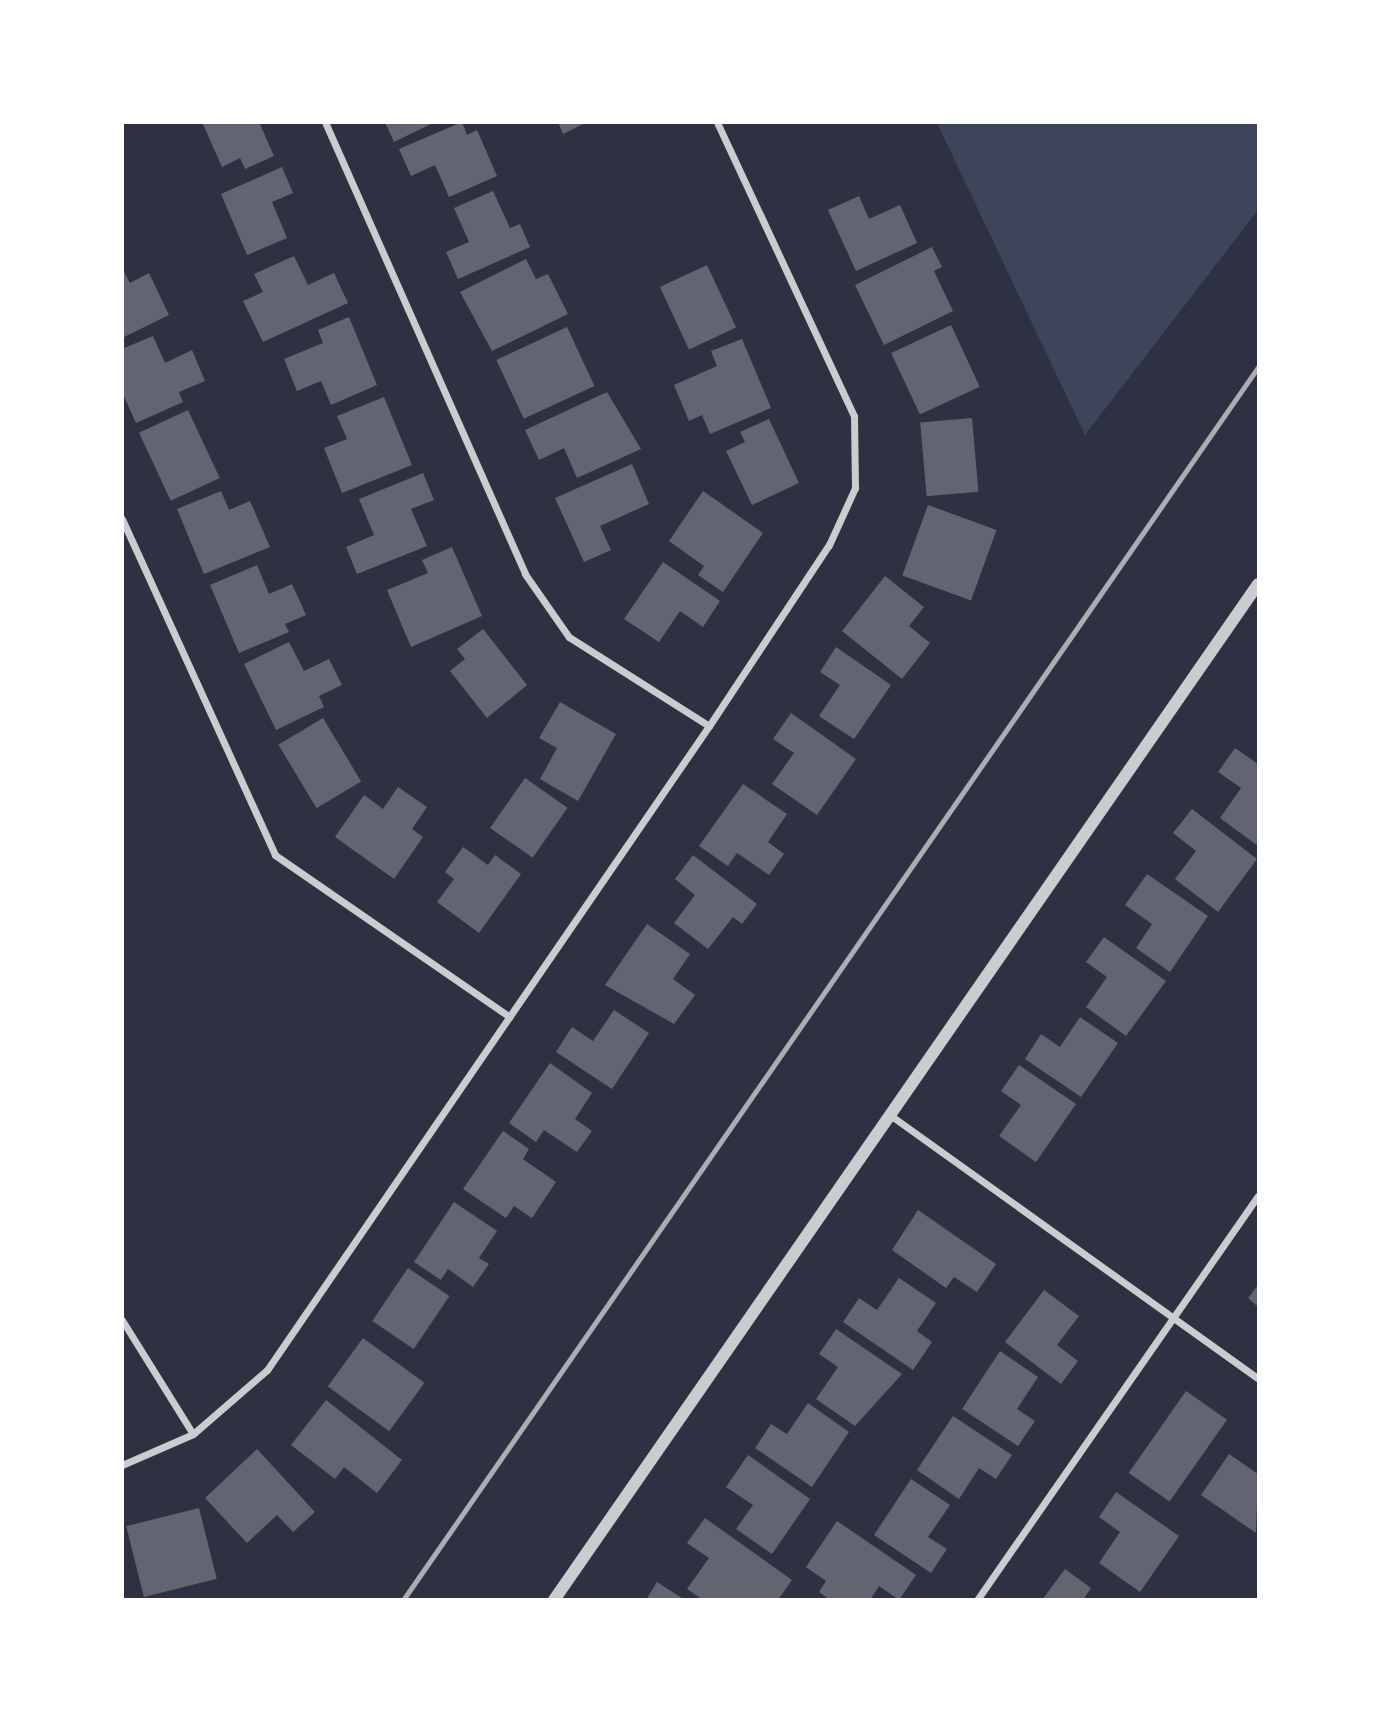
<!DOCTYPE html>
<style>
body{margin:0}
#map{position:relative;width:1381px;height:1722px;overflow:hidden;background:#2d3142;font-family:"Roboto Condensed",sans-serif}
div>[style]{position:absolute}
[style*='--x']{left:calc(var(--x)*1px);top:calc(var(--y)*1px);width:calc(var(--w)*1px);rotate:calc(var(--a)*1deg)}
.green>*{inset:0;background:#3c4559}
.building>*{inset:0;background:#626471;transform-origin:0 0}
.minor>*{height:7px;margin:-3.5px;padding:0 3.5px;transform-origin:3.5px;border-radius:3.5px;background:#caccd0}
.tertiary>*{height:12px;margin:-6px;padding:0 6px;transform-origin:6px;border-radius:6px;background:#caccd0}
.rail>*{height:5px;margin:-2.5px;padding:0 2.5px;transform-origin:2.5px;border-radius:2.5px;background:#abadb3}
span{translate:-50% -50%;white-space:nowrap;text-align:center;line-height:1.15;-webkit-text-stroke:7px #fff;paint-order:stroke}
.frame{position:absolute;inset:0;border:124px solid #fff;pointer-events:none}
</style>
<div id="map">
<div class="green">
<div style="clip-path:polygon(937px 123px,1258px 123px,1258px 210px,1085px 435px)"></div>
</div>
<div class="building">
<div style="clip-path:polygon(202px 122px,259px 122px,274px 156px,245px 169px,240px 158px,222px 167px)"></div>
<div style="clip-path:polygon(385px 122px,435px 122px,394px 142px)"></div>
<div style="clip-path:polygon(462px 122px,467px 135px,477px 130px,497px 176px,449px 197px,435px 165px,411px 176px,399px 149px)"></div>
<div style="clip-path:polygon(558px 122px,587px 122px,563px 134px)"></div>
<div style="clip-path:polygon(282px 167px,293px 193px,272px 202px,287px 238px,247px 255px,221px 194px)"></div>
<div style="clip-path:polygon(493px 191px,510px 228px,520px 224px,530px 247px,458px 279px,446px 252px,469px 242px,454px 208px)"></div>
<div style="clip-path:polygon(859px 196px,869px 219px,900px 205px,917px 243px,856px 271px,828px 210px)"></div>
<div style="clip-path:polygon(932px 247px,942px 267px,934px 271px,953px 311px,884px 345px,855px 285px)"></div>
<div style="clip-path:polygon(294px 256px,308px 285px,334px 273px,348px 303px,263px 342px,243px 301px,263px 292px,254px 274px)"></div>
<div style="clip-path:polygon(526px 259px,536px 279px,548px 274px,568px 314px,492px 351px,460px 292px)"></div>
<div style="left:707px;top:265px;width:69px;height:52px;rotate:65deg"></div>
<div style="clip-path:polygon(122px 268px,130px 283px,149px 273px,169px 315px,122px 338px)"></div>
<div style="clip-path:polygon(349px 317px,377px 385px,331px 405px,321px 381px,297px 391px,284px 359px,323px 343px,318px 330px)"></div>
<div style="left:951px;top:325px;width:68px;height:66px;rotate:65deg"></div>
<div style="left:567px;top:327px;width:65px;height:78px;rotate:65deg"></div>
<div style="clip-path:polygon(153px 336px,165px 363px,192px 350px,205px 381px,179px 392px,183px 402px,136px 423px,122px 392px,122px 349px)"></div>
<div style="clip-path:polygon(742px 339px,771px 408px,710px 434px,702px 415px,689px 421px,674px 385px,717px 366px,711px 351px)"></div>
<div style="clip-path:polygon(607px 392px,641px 449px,577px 478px,564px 448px,539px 460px,525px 430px)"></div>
<div style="clip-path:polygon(384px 397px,412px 465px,342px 493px,324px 448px,347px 439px,337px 416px)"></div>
<div style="left:188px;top:410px;width:75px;height:54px;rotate:65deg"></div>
<div style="left:972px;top:418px;width:74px;height:52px;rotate:85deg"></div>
<div style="clip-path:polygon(769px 419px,799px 483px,752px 505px,726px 451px,745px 442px,740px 432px)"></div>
<div style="clip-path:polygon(632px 464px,649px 504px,600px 526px,611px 550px,584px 562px,555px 498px)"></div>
<div style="clip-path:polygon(423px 473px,434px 500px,411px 509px,427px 546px,357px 574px,346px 547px,374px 535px,359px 499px)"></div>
<div style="clip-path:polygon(221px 491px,229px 510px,250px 501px,270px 547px,204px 574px,177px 509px)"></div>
<div style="clip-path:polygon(703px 491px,763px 533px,723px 592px,698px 575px,704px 566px,669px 541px)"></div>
<div style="left:928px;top:505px;width:73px;height:75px;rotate:20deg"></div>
<div style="clip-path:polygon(452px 547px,482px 616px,411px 647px,387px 590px,428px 573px,422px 560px)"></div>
<div style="clip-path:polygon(663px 562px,720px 601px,703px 627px,680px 611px,659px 642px,624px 619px)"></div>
<div style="clip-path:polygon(257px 565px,269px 594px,292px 584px,306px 615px,285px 624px,289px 632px,239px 653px,210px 585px)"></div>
<div style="clip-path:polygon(885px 576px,924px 607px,909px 626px,930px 643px,902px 679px,842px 631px)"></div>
<div style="clip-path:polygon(483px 629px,527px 685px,487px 718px,450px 671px,465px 659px,457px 649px)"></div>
<div style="clip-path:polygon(289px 642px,304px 671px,329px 659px,342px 685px,319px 696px,324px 707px,276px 730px,244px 664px)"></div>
<div style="clip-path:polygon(836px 647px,891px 685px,854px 739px,819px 716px,840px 685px,820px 672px)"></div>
<div style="clip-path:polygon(560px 702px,616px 734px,578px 801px,540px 779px,557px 748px,539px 738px)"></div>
<div style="clip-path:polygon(791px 713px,856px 759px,817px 815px,772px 784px,794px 753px,773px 739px)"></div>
<div style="left:323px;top:718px;width:74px;height:52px;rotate:59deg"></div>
<div style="clip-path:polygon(1235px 748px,1258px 764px,1258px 846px,1220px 818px,1241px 788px,1218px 772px)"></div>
<div style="left:525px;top:778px;width:52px;height:61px;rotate:35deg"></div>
<div style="clip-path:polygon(743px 784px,787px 814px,768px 842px,784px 854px,769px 875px,737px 853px,728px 866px,699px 846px)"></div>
<div style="clip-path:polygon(398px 787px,427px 807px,412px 829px,423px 837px,394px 879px,335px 837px,364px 795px,383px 809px)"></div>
<div style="clip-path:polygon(1192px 809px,1257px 859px,1218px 912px,1175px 879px,1196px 851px,1173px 833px)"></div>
<div style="clip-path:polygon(463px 847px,488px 865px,495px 855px,521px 874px,479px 933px,437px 902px,454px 879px,445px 872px)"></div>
<div style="clip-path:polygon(693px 855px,757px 904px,742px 924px,733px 917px,708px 949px,674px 923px,695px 895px,675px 879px)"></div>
<div style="clip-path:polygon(1147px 874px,1208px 916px,1170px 972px,1136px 948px,1152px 924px,1125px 905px)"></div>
<div style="clip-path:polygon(647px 924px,690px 954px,673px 979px,695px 995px,674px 1024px,605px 985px)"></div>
<div style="clip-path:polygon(1104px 937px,1166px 981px,1126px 1036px,1086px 1007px,1107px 977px,1086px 962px)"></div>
<div style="clip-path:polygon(614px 1010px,649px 1033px,612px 1089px,556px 1052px,572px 1027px,593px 1041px)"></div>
<div style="clip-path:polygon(1080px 1017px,1118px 1043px,1081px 1097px,1025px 1059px,1041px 1034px,1060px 1047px)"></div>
<div style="clip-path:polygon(550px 1063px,592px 1093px,575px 1119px,592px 1131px,577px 1152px,544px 1130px,536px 1142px,509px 1123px)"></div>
<div style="clip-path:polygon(1019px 1065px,1076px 1104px,1036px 1162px,999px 1136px,1021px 1105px,1001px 1091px)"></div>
<div style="clip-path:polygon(503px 1131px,529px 1149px,523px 1159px,556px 1182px,532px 1218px,514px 1206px,506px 1218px,463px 1189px)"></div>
<div style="clip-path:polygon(454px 1202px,497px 1231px,479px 1258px,489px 1264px,473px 1287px,448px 1269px,441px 1280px,414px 1262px)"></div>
<div style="clip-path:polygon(918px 1210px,996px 1264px,977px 1292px,954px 1277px,946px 1288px,892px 1250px)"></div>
<div style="left:408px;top:1268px;width:50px;height:64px;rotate:34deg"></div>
<div style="clip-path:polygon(899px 1278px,936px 1303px,917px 1331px,932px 1342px,913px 1370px,843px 1322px,859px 1298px,877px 1310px)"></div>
<div style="clip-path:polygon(1258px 1285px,1258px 1307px,1248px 1298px)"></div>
<div style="clip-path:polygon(1044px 1290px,1079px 1316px,1057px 1345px,1078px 1361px,1061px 1384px,1005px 1342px)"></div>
<div style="clip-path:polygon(836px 1329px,902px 1374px,855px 1426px,816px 1399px,838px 1367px,819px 1354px)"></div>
<div style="left:363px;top:1338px;width:76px;height:60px;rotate:36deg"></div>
<div style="clip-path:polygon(1000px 1351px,1038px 1377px,1017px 1409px,1035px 1421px,1018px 1446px,962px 1409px)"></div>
<div style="left:1186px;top:1391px;width:50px;height:100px;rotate:35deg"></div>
<div style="clip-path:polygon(326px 1400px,402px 1460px,377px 1493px,344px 1467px,335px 1479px,291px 1445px)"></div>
<div style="clip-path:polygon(808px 1403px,849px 1432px,812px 1487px,755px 1448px,771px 1424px,787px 1434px)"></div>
<div style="clip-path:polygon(953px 1416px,1012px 1455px,996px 1479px,979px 1468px,959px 1499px,917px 1470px)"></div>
<div style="clip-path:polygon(257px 1449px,315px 1512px,293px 1532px,277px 1515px,247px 1543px,205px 1498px)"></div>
<div style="clip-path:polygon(1229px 1454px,1258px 1474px,1256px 1533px,1201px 1495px)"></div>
<div style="clip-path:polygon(748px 1455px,810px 1499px,772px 1554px,736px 1529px,753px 1505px,726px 1487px)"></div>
<div style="clip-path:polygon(911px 1479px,950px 1505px,928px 1537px,947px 1549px,931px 1573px,874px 1535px)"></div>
<div style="clip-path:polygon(1116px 1492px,1179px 1536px,1140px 1592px,1099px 1563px,1120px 1532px,1099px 1517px)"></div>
<div style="left:199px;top:1508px;width:73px;height:75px;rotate:76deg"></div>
<div style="clip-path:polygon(705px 1518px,792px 1580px,778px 1600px,703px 1600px,687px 1589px,709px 1558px,687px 1543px)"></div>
<div style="clip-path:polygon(837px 1521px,916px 1575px,899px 1600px,879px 1586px,870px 1600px,830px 1600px,819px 1592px,826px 1581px,806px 1567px)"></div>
<div style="clip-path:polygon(1065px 1569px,1091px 1588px,1083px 1600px,1042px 1600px)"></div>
<div style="clip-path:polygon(657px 1582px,685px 1600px,646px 1600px)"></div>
</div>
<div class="minor">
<div style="--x:325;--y:122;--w:494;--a:66.1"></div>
<div style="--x:525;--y:574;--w:77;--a:55.1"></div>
<div style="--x:569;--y:637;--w:166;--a:32.4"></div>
<div style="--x:122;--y:519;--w:369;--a:65.5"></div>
<div style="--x:275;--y:855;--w:285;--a:34.6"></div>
<div style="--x:890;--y:1115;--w:452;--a:35.6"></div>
<div style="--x:122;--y:1320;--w:134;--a:58.1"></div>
<div style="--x:122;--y:1465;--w:77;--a:-23.6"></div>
<div style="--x:193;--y:1434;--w:98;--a:-40.9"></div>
<div style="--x:267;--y:1370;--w:781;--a:-55.54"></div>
<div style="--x:709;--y:726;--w:217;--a:-56.5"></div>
<div style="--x:829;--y:545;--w:63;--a:-65.5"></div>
<div style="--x:855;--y:488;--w:72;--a:-90.8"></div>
<div style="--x:854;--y:416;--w:324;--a:-115"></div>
<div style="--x:977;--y:1600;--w:492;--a:-55.2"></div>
</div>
<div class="tertiary">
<div style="--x:554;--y:1600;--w:1236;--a:-55.28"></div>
</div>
<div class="rail">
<div style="--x:403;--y:1600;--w:1500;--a:-55.26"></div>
</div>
<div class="frame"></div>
</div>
